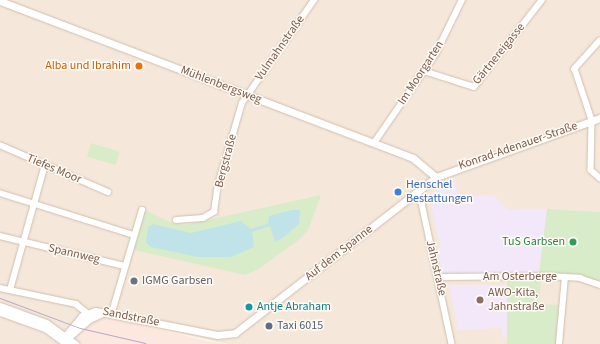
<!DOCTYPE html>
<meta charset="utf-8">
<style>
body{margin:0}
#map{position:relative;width:600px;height:344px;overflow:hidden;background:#fdf6ec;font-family:"Source Sans 3",sans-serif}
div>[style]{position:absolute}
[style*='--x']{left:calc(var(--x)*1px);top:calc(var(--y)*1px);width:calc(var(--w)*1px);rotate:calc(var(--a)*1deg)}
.residential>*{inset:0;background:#f5e8da}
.commercial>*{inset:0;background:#fde8e0}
.education>*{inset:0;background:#f3e8fa}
.green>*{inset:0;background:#d8ecc9;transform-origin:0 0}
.water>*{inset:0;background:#bfe3e8}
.roads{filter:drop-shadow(0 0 1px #d1beb0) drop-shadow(0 0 1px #d1beb0)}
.minor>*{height:5.5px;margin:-2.75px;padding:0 2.75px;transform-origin:2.75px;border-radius:2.75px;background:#fff}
.tertiary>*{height:7px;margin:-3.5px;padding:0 3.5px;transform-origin:3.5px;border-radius:3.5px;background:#fff}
.tram>*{height:1px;margin:-0.5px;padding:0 0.5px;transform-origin:0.5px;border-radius:0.5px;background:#b9a8c9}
.dots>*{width:11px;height:11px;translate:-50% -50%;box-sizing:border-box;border:2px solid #fffaf3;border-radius:50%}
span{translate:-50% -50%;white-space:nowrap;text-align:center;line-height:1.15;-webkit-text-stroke:3px #fffaf3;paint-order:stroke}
.street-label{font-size:12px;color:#7a5c4d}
.food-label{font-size:12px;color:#c56008}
.right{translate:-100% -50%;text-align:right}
.shop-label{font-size:12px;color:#366cbe}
.left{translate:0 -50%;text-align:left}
.leisure-label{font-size:12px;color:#27864d}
.worship-label{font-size:12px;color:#5b616d}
.education-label{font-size:12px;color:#785e54}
.culture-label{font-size:12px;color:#0d838f}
.service-label{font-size:12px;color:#4e5e75}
</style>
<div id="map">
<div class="residential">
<div style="clip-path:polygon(0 0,600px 0,600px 344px,227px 344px,110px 317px,80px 335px,83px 344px,0 344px)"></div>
</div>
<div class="commercial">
<div style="clip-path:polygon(110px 317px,207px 341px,227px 344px,83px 344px,80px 335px)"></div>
</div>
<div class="education">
<div style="clip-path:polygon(455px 181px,458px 196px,493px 195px,508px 210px,547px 209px,539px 273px,442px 273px,437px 251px,440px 246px,429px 195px)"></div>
<div style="clip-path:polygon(449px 285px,507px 285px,508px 337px,503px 338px,501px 328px,458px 330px)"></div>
</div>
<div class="green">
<div style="left:91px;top:143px;width:30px;height:14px;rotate:17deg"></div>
<div style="clip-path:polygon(321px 195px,308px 230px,300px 239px,257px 270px,245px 275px,134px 250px,145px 210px,172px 223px,185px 225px)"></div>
<div style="clip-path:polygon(547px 209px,600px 212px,600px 282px,539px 273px)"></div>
<div style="clip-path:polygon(507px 280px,541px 280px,539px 304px,561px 305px,557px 344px,507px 344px)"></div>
</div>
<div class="water">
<div style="clip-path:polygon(292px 210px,300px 210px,299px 224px,284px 237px,275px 242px,270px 226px,252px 232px,254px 247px,231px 257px,198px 257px,151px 247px,146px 242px,148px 227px,153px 224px,191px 233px,241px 221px,251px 229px,268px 224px,269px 216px)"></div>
</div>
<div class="roads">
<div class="minor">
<div style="--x:600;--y:41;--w:38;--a:132"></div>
<div style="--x:575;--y:69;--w:54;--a:71.6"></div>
<div style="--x:592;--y:120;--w:50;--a:91.1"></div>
<div style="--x:591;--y:170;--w:12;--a:42"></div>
<div style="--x:424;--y:71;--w:52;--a:17.7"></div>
<div style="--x:474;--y:87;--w:110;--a:-52"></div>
<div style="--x:374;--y:143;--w:109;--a:-55.4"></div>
<div style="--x:436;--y:53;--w:59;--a:-63.9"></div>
<div style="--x:0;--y:145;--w:118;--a:23.5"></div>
<div style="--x:0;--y:193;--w:140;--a:17.4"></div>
<div style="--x:416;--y:193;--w:12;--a:59"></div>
<div style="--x:422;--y:203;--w:144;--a:78"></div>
<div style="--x:176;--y:220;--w:27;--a:-4"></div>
<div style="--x:203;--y:218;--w:13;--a:-29"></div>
<div style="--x:214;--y:212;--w:27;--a:-82"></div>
<div style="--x:218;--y:185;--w:85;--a:-73.7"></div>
<div style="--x:242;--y:103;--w:126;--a:-55"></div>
<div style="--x:0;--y:236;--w:129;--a:13.5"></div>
<div style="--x:438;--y:277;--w:107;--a:-0.5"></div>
<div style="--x:545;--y:276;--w:35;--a:3"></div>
<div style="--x:580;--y:278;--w:21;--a:19"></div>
<div style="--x:0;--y:288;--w:78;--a:11.9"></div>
<div style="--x:76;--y:304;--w:14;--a:39"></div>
<div style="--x:10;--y:290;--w:130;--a:-74.4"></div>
<div style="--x:112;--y:312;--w:106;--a:-73.6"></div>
<div style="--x:559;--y:344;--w:67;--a:-84.9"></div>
</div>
<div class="tertiary">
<div style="--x:0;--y:1;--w:442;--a:20.8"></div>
<div style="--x:413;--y:158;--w:30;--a:40"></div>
<div style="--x:0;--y:306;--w:49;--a:20.3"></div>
<div style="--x:46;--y:323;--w:36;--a:36"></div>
<div style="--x:0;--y:312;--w:48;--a:19.6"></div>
<div style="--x:45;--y:328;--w:24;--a:36"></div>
<div style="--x:66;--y:339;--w:30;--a:-41"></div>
<div style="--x:89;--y:319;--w:14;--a:-25"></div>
<div style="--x:62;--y:340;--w:31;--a:-50"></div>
<div style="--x:82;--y:316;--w:14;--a:-21"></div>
<div style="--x:95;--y:311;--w:124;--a:11.1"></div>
<div style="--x:217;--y:335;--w:18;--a:-6"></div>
<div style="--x:235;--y:333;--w:254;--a:-37.8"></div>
<div style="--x:436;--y:177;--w:174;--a:-19.8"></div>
</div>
</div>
<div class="tram">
<div style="--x:0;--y:298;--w:85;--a:20.6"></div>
<div style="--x:80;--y:328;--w:67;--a:13"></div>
</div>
<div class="dots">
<div style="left:139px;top:66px;background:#e8710a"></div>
<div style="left:398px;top:192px;background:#3f7fe0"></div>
<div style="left:573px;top:242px;background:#2e9e5b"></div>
<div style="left:134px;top:281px;background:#6b7280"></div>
<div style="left:480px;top:300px;background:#8d6e63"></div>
<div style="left:249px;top:307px;background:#0f9aa8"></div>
<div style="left:269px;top:326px;background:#5c6f8a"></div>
</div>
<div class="street-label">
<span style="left:280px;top:48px;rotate:-55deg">Vulmahnstraße</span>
<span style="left:499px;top:54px;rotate:-51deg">Gärtnereigasse</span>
<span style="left:421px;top:73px;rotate:-57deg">Im Moorgarten</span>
<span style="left:221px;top:85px;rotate:21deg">Mühlenbergsweg</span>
<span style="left:518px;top:146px;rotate:-19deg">Konrad-Adenauer-Straße</span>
<span style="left:226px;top:161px;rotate:-75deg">Bergstraße</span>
<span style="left:54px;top:169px;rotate:23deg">Tiefes Moor</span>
<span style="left:339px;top:253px;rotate:-38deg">Auf dem Spanne</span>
<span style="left:74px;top:254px;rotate:13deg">Spannweg</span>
<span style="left:436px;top:268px;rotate:77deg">Jahnstraße</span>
<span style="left:520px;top:277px">Am Osterberge</span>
<span style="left:131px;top:317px;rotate:11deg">Sandstraße</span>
</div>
<div class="food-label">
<span class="right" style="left:131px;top:66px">Alba und Ibrahim</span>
</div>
<div class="shop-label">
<span class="left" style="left:406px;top:192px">Henschel<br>Bestattungen</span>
</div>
<div class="leisure-label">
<span class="right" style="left:565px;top:242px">TuS Garbsen</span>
</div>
<div class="worship-label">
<span class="left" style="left:142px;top:281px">IGMG Garbsen</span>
</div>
<div class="education-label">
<span class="left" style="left:488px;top:300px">AWO-Kita,<br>Jahnstraße</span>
</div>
<div class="culture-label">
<span class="left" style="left:257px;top:307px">Antje Abraham</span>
</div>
<div class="service-label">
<span class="left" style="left:277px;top:326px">Taxi 6015</span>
</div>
</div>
